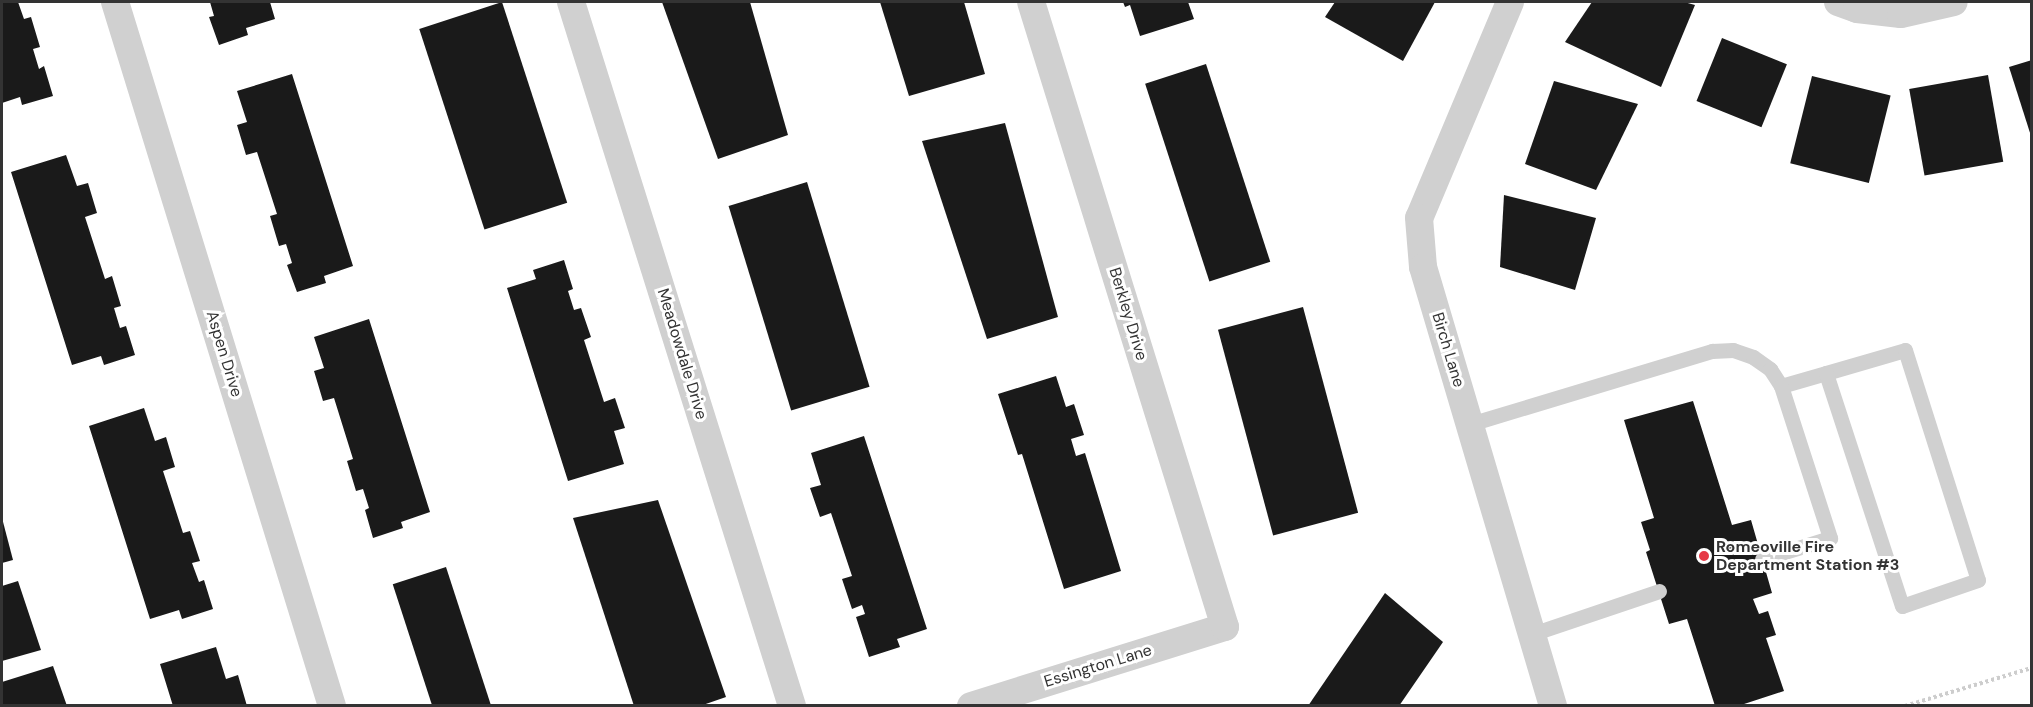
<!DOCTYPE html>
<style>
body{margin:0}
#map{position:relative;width:2033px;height:707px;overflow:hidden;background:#fff;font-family:"DM Sans",sans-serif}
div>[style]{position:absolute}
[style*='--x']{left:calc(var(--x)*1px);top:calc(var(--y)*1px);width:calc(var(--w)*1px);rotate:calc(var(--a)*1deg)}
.building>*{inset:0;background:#1a1a1a;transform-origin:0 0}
.path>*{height:4px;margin-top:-2px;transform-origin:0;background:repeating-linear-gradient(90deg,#cdcdcd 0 3px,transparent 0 6px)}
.lane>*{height:15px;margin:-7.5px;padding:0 7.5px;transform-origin:7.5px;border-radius:7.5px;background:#d0d0d0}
.street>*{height:28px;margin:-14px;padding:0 14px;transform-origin:14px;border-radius:14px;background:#d0d0d0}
.dots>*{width:16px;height:16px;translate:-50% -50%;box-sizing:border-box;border:3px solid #fff;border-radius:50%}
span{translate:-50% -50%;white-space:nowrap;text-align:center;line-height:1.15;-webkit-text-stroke:6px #fff;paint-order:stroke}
.street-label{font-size:16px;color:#333}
.poi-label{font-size:16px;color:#333;font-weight:700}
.left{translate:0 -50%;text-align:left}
.frame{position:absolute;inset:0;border:3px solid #333;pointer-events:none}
</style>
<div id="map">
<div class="building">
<div style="clip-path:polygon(2px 2px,18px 2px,24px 19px,31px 17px,40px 47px,33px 49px,39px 69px,44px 66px,53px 96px,22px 105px,20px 97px,2px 103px)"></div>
<div style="clip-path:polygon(210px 2px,270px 2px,275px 19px,246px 28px,248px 35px,219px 45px,209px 17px,214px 16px)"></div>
<div style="left:502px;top:2px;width:211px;height:87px;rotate:72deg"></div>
<div style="clip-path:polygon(662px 2px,750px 2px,788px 135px,718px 159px)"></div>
<div style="clip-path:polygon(880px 2px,964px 2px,985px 74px,909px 96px)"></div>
<div style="clip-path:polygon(1123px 2px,1188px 2px,1194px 19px,1140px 36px,1130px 5px,1125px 7px)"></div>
<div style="clip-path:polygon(1335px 2px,1435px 2px,1403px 61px,1325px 17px)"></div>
<div style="clip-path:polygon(1592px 2px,1684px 2px,1695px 5px,1661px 87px,1565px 42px)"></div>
<div style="left:1722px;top:38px;width:70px;height:68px;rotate:22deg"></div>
<div style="clip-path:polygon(2032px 60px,2032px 136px,2031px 136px,2009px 67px)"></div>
<div style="left:1206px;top:64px;width:208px;height:64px;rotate:72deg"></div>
<div style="clip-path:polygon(292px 74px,353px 266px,324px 276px,326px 283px,297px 292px,287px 265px,292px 263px,286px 244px,279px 246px,270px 216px,277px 214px,257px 152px,246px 155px,237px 125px,247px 122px,237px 91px)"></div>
<div style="left:1988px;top:75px;width:88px;height:80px;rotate:80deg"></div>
<div style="left:1812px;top:76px;width:81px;height:90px;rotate:14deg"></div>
<div style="clip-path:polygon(1554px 81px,1638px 104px,1596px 190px,1525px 164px)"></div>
<div style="clip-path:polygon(1005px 123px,1058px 317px,987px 339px,922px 141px)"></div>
<div style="clip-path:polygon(66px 155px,77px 186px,88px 183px,97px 213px,85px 217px,105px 279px,112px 276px,121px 306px,114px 308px,120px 328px,126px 326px,135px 355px,104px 365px,101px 356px,72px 365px,11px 172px)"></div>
<div style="left:807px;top:182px;width:214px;height:82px;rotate:73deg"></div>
<div style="clip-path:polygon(1504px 195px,1596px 218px,1575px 290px,1500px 267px)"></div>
<div style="clip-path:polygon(564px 260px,573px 289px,568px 291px,574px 310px,581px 308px,591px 337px,584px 340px,604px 402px,615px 398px,625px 428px,614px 431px,624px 464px,568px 481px,507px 288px,536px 279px,533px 270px)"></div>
<div style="left:1303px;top:307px;width:213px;height:88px;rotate:75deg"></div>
<div style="clip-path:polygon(369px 319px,430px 512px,401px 522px,403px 528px,373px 538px,365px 510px,369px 508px,363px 489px,356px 491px,347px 461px,353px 459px,334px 398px,323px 401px,314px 371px,324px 368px,314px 337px)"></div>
<div style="clip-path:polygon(1056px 376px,1066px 407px,1074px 404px,1084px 435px,1071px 439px,1076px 456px,1085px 453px,1121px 571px,1064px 589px,1022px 454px,1018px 455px,998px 394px)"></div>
<div style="clip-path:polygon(1693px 401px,1732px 525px,1751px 520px,1772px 593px,1753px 599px,1759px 614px,1768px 611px,1776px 635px,1766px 638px,1784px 691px,1738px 706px,1715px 706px,1687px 619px,1669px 624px,1646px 552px,1650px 550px,1641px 522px,1654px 518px,1624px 420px)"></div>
<div style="clip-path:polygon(144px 408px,155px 441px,166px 437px,175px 467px,163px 471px,183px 533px,190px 531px,200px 561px,192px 563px,199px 582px,204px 580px,213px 609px,182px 619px,179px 610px,150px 619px,89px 426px)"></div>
<div style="clip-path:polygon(864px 436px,927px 629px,897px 639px,900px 647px,869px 657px,856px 617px,865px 614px,862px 605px,852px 609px,842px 579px,852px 576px,831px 513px,820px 517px,810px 488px,821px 485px,811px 453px)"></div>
<div style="clip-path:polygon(658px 500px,726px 697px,700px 706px,634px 706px,573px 518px)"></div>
<div style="clip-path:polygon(2px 518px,13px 560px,2px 563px)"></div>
<div style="left:446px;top:567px;width:146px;height:56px;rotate:72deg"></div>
<div style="clip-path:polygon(18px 581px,41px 650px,2px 661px,2px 586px)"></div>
<div style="clip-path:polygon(1385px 593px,1443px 642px,1399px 706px,1308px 706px)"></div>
<div style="clip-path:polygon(216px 647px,226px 679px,238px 675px,247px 706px,173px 706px,160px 664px)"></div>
<div style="clip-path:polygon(53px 666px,67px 706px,2px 706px,2px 682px)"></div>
</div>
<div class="path">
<div style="--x:1905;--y:706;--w:133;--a:-16.7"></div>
</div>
<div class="lane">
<div style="--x:1781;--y:386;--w:47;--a:-16.1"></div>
<div style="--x:1826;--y:373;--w:82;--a:-16.2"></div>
<div style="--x:1905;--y:350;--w:241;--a:72.4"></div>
<div style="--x:1978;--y:580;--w:80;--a:161.1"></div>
<div style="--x:1902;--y:606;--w:245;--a:-108.1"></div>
<div style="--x:1470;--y:424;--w:253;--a:-16.8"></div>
<div style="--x:1712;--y:351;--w:21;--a:-3"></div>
<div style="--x:1733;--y:350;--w:21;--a:19"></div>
<div style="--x:1753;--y:357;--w:21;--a:35"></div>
<div style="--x:1770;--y:369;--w:20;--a:57"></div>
<div style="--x:1781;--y:386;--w:160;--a:72.1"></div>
<div style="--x:1830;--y:538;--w:71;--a:162.8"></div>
<div style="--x:1532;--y:634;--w:134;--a:-18.7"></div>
</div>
<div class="street">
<div style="--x:115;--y:2;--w:737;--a:72.87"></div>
<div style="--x:571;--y:2;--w:738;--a:72.57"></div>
<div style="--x:1510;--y:2;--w:234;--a:112.8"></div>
<div style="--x:1419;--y:218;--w:49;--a:85.3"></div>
<div style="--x:1423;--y:267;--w:458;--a:73.5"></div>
<div style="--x:1838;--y:2;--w:20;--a:20"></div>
<div style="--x:1857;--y:9;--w:44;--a:6.5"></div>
<div style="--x:1901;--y:14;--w:54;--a:-12.8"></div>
<div style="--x:971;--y:706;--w:266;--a:-17.3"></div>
<div style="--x:1225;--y:627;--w:654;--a:-107.24"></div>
</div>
<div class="dots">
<div style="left:1704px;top:556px;background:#e63946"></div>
</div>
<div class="street-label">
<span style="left:1128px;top:314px;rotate:73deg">Berkley Drive</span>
<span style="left:1448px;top:350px;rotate:73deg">Birch Lane</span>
<span style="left:224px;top:354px;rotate:73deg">Aspen Drive</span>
<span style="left:682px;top:354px;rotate:73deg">Meadowdale Drive</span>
<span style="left:1098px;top:666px;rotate:-17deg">Essington Lane</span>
</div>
<div class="poi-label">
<span class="left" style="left:1716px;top:556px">Romeoville Fire<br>Department Station #3</span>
</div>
<div class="frame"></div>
</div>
